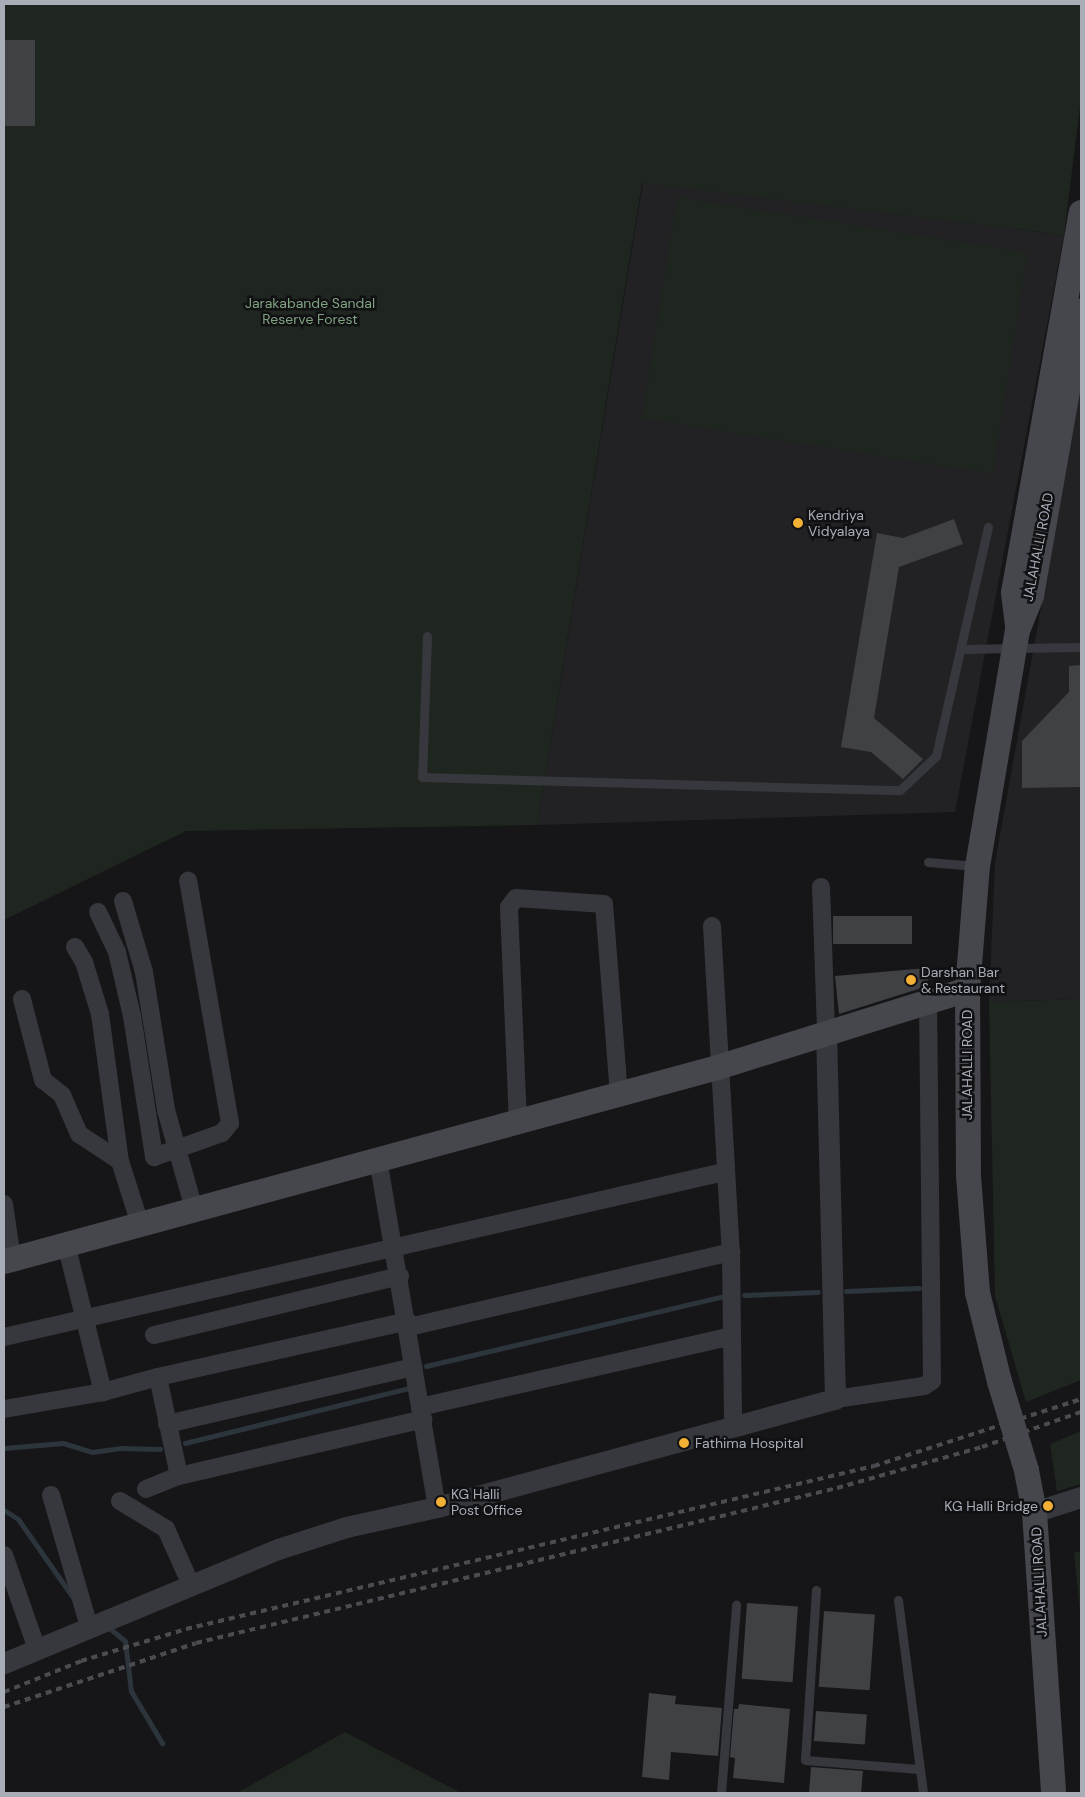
<!DOCTYPE html>
<style>
body{margin:0}
#map{position:relative;width:1085px;height:1797px;overflow:hidden;background:#161618;font-family:"DM Sans",sans-serif}
div>[style]{position:absolute}
[style*='--x']{left:calc(var(--x)*1px);top:calc(var(--y)*1px);width:calc(var(--w)*1px);rotate:calc(var(--a)*1deg)}
.built>*{inset:0;background:#222225}
.green>*{inset:0;background:#1e261f;transform-origin:0 0}
.stream>*{height:5px;margin:-2.5px;padding:0 2.5px;transform-origin:2.5px;border-radius:2.5px;background:#2c353c}
.building>*{inset:0;background:#404145;transform-origin:0 0}
.service>*{height:9px;margin:-4.5px;padding:0 4.5px;transform-origin:4.5px;border-radius:4.5px;background:#37383d}
.minor>*{height:18px;margin:-9px;padding:0 9px;transform-origin:9px;border-radius:9px;background:#37383d}
.tertiary>*{height:21px;margin:-10.5px;padding:0 10.5px;transform-origin:10.5px;border-radius:10.5px;background:#37383d}
.secondary>*{height:25px;margin:-12.5px;padding:0 12.5px;transform-origin:12.5px;border-radius:12.5px;background:#45474d}
.rail>*{height:4px;margin-top:-2px;transform-origin:0;background:repeating-linear-gradient(90deg,#4a4c52 0 6px,transparent 0 11px)}
.secondary-bridge>*{height:25px;margin:-12.5px;padding:0 12.5px;transform-origin:12.5px;border-radius:12.5px;background:#45474d}
.dots>*{width:14px;height:14px;translate:-50% -50%;box-sizing:border-box;border:2px solid #111113;border-radius:50%}
span{translate:-50% -50%;white-space:nowrap;text-align:center;line-height:1.15;-webkit-text-stroke:5px #111113;paint-order:stroke}
.park-label{font-size:14px;color:#7fa381}
.poi-label{font-size:14px;color:#a8adb8}
.left{translate:0 -50%;text-align:left}
.right{translate:-100% -50%;text-align:right}
.street-label{font-size:14px;color:#a8adb8}
.frame{position:absolute;inset:0;border:5px solid #a8adb8;pointer-events:none}
</style>
<div id="map">
<div class="built">
<div style="clip-path:polygon(643px 182px,1064px 235px,955px 812px,537px 825px)"></div>
<div style="clip-path:polygon(1081px 385px,1081px 999px,989px 1002px,995px 863px)"></div>
</div>
<div class="green">
<div style="clip-path:polygon(4px 4px,1081px 4px,1081px 99px,1064px 235px,642px 183px,537px 825px,186px 831px,4px 920px)"></div>
<div style="left:677px;top:197px;width:355px;height:224px;rotate:9deg"></div>
<div style="clip-path:polygon(1081px 999px,1081px 1380px,1026px 1402px,995px 1296px,989px 1002px)"></div>
<div style="clip-path:polygon(1081px 1431px,1081px 1484px,1057px 1491px,1050px 1444px)"></div>
<div style="clip-path:polygon(1081px 1551px,1081px 1620px,1074px 1553px)"></div>
<div style="clip-path:polygon(345px 1732px,461px 1793px,237px 1793px)"></div>
</div>
<div class="stream">
<div style="--x:846;--y:1291;--w:73;--a:-2.4"></div>
<div style="--x:744;--y:1295;--w:74;--a:-2.3"></div>
<div style="--x:426;--y:1366;--w:307;--a:-13.2"></div>
<div style="--x:185;--y:1443;--w:231;--a:-13.8"></div>
<div style="--x:4;--y:1448;--w:59;--a:-4.8"></div>
<div style="--x:63;--y:1443;--w:30;--a:17"></div>
<div style="--x:92;--y:1452;--w:28;--a:-8"></div>
<div style="--x:120;--y:1448;--w:40;--a:1.4"></div>
<div style="--x:4;--y:1510;--w:17;--a:33"></div>
<div style="--x:18;--y:1519;--w:98;--a:55"></div>
<div style="--x:107;--y:1626;--w:23;--a:40"></div>
<div style="--x:125;--y:1641;--w:50;--a:83.2"></div>
<div style="--x:131;--y:1691;--w:61;--a:59.2"></div>
</div>
<div class="building">
<div style="left:4px;top:40px;width:31px;height:86px"></div>
<div style="clip-path:polygon(954px 519px,963px 544px,899px 567px,874px 718px,923px 759px,903px 779px,871px 752px,841px 747px,877px 533px,903px 538px)"></div>
<div style="clip-path:polygon(1081px 665px,1081px 787px,1022px 788px,1022px 741px,1069px 692px,1069px 666px)"></div>
<div style="left:833px;top:916px;width:79px;height:28px"></div>
<div style="clip-path:polygon(927px 968px,928px 986px,839px 1014px,835px 976px)"></div>
<div style="left:747px;top:1603px;width:51px;height:76px;rotate:4deg"></div>
<div style="left:824px;top:1611px;width:51px;height:76px;rotate:4deg"></div>
<div style="clip-path:polygon(649px 1693px,676px 1696px,675px 1704px,722px 1708px,718px 1756px,671px 1752px,669px 1780px,642px 1777px)"></div>
<div style="clip-path:polygon(739px 1704px,790px 1709px,784px 1783px,733px 1778px,735px 1758px,730px 1757px,734px 1709px,738px 1709px)"></div>
<div style="left:816px;top:1711px;width:51px;height:30px;rotate:4deg"></div>
<div style="clip-path:polygon(811px 1767px,863px 1771px,861px 1793px,809px 1793px)"></div>
</div>
<div class="service">
<div style="--x:427;--y:636;--w:141;--a:92"></div>
<div style="--x:422;--y:777;--w:478;--a:1.6"></div>
<div style="--x:900;--y:790;--w:50;--a:-43.4"></div>
<div style="--x:936;--y:756;--w:235;--a:-77.2"></div>
<div style="--x:963;--y:649;--w:118;--a:-1"></div>
<div style="--x:928;--y:862;--w:49;--a:4.7"></div>
<div style="--x:816;--y:1590;--w:170;--a:93.7"></div>
<div style="--x:805;--y:1760;--w:114;--a:4.5"></div>
<div style="--x:898;--y:1600;--w:195;--a:82.6"></div>
<div style="--x:721;--y:1793;--w:189;--a:-85.4"></div>
</div>
<div class="minor">
<div style="--x:821;--y:887;--w:146;--a:88"></div>
<div style="--x:123;--y:901;--w:74;--a:73.5"></div>
<div style="--x:144;--y:972;--w:140;--a:80.9"></div>
<div style="--x:166;--y:1110;--w:103;--a:74.2"></div>
<div style="--x:98;--y:912;--w:44;--a:64.6"></div>
<div style="--x:117;--y:952;--w:66;--a:76.8"></div>
<div style="--x:132;--y:1016;--w:143;--a:81.1"></div>
<div style="--x:154;--y:1157;--w:72;--a:-19.4"></div>
<div style="--x:222;--y:1133;--w:13;--a:-51"></div>
<div style="--x:230;--y:1123;--w:246;--a:-99.8"></div>
<div style="--x:712;--y:926;--w:327;--a:86.7"></div>
<div style="--x:731;--y:1252;--w:175;--a:89.3"></div>
<div style="--x:75;--y:947;--w:17;--a:59"></div>
<div style="--x:84;--y:962;--w:54;--a:72.9"></div>
<div style="--x:100;--y:1014;--w:148;--a:82.3"></div>
<div style="--x:22;--y:999;--w:84;--a:75.5"></div>
<div style="--x:43;--y:1080;--w:24;--a:38"></div>
<div style="--x:62;--y:1095;--w:43;--a:66.4"></div>
<div style="--x:79;--y:1134;--w:49;--a:33.4"></div>
<div style="--x:120;--y:1161;--w:66;--a:72.4"></div>
<div style="--x:518;--y:1123;--w:216;--a:-92.4"></div>
<div style="--x:509;--y:907;--w:11;--a:-52"></div>
<div style="--x:516;--y:898;--w:88;--a:3.9"></div>
<div style="--x:604;--y:904;--w:190;--a:85.5"></div>
<div style="--x:378;--y:1159;--w:353;--a:80.4"></div>
<div style="--x:4;--y:1204;--w:56;--a:81.7"></div>
<div style="--x:66;--y:1244;--w:153;--a:76"></div>
<div style="--x:409;--y:1327;--w:331;--a:-13.1"></div>
<div style="--x:154;--y:1335;--w:253;--a:-13.5"></div>
<div style="--x:4;--y:1337;--w:739;--a:-12.91"></div>
<div style="--x:158;--y:1377;--w:256;--a:-12.6"></div>
<div style="--x:835;--y:1399;--w:90;--a:-8.3"></div>
<div style="--x:924;--y:1386;--w:9;--a:-32"></div>
<div style="--x:932;--y:1381;--w:379;--a:-90.6"></div>
<div style="--x:420;--y:1407;--w:320;--a:-12.8"></div>
<div style="--x:4;--y:1409;--w:100;--a:-9.7"></div>
<div style="--x:103;--y:1392;--w:57;--a:-15.3"></div>
<div style="--x:158;--y:1377;--w:101;--a:78"></div>
<div style="--x:167;--y:1424;--w:253;--a:-13"></div>
<div style="--x:146;--y:1489;--w:35;--a:-22"></div>
<div style="--x:179;--y:1476;--w:251;--a:-13.1"></div>
<div style="--x:51;--y:1495;--w:137;--a:73.9"></div>
<div style="--x:120;--y:1501;--w:54;--a:31.3"></div>
<div style="--x:166;--y:1529;--w:61;--a:65.9"></div>
<div style="--x:4;--y:1555;--w:100;--a:70.7"></div>
</div>
<div class="tertiary">
<div style="--x:1034;--y:1512;--w:49;--a:-17.7"></div>
<div style="--x:4;--y:1663;--w:297;--a:-22.6"></div>
<div style="--x:278;--y:1549;--w:71;--a:-17.9"></div>
<div style="--x:346;--y:1527;--w:93;--a:-12.4"></div>
<div style="--x:437;--y:1507;--w:412;--a:-15.2"></div>
<div style="--x:835;--y:1399;--w:366;--a:-91.4"></div>
</div>
<div class="secondary">
<div style="--x:1017;--y:625;--w:33;--a:-97"></div>
<div style="--x:1013;--y:592;--w:386;--a:-79.9"></div>
<div style="--x:4;--y:1261;--w:739;--a:-15.22"></div>
<div style="--x:717;--y:1067;--w:262;--a:-17.3"></div>
<div style="--x:999;--y:1381;--w:92;--a:-103.9"></div>
<div style="--x:977;--y:1292;--w:117;--a:-94.4"></div>
<div style="--x:968;--y:1175;--w:186;--a:-90.3"></div>
<div style="--x:967;--y:989;--w:123;--a:-85.4"></div>
<div style="--x:977;--y:866;--w:239;--a:-80.4"></div>
<div style="--x:1017;--y:630;--w:38;--a:-68"></div>
<div style="--x:1031;--y:595;--w:289;--a:-80"></div>
<div style="--x:1026;--y:1470;--w:43;--a:79.2"></div>
<div style="--x:1034;--y:1512;--w:282;--a:86.1"></div>
</div>
<div class="rail">
<div style="--x:4;--y:1692;--w:83;--a:-21.9"></div>
<div style="--x:81;--y:1661;--w:110;--a:-16.9"></div>
<div style="--x:186;--y:1629;--w:707;--a:-13.33"></div>
<div style="--x:874;--y:1466;--w:218;--a:-17.9"></div>
<div style="--x:4;--y:1707;--w:202;--a:-18.4"></div>
<div style="--x:196;--y:1643;--w:659;--a:-13.59"></div>
<div style="--x:837;--y:1488;--w:151;--a:-15.8"></div>
<div style="--x:982;--y:1447;--w:105;--a:-19.5"></div>
</div>
<div class="secondary-bridge">
<div style="--x:999;--y:1381;--w:93;--a:73.1"></div>
</div>
<div class="dots">
<div style="left:798px;top:523px;background:#f2b134"></div>
<div style="left:911px;top:980px;background:#f2b134"></div>
<div style="left:684px;top:1443px;background:#f2b134"></div>
<div style="left:441px;top:1502px;background:#f2b134"></div>
<div style="left:1048px;top:1506px;background:#f2b134"></div>
</div>
<div class="park-label">
<span style="left:310px;top:311px">Jarakabande Sandal<br>Reserve Forest</span>
</div>
<div class="poi-label">
<span class="left" style="left:808px;top:523px">Kendriya<br>Vidyalaya</span>
<span class="left" style="left:921px;top:980px">Darshan Bar<br>&amp; Restaurant</span>
<span class="left" style="left:695px;top:1443px">Fathima Hospital</span>
<span class="left" style="left:451px;top:1502px">KG Halli<br>Post Office</span>
<span class="right" style="left:1038px;top:1506px">KG Halli Bridge</span>
</div>
<div class="street-label">
<span style="left:1038px;top:547px;rotate:-79deg">JALAHALLI ROAD</span>
<span style="left:967px;top:1065px;rotate:-90deg">JALAHALLI ROAD</span>
<span style="left:1039px;top:1582px;rotate:-93deg">JALAHALLI ROAD</span>
</div>
<div class="frame"></div>
</div>
